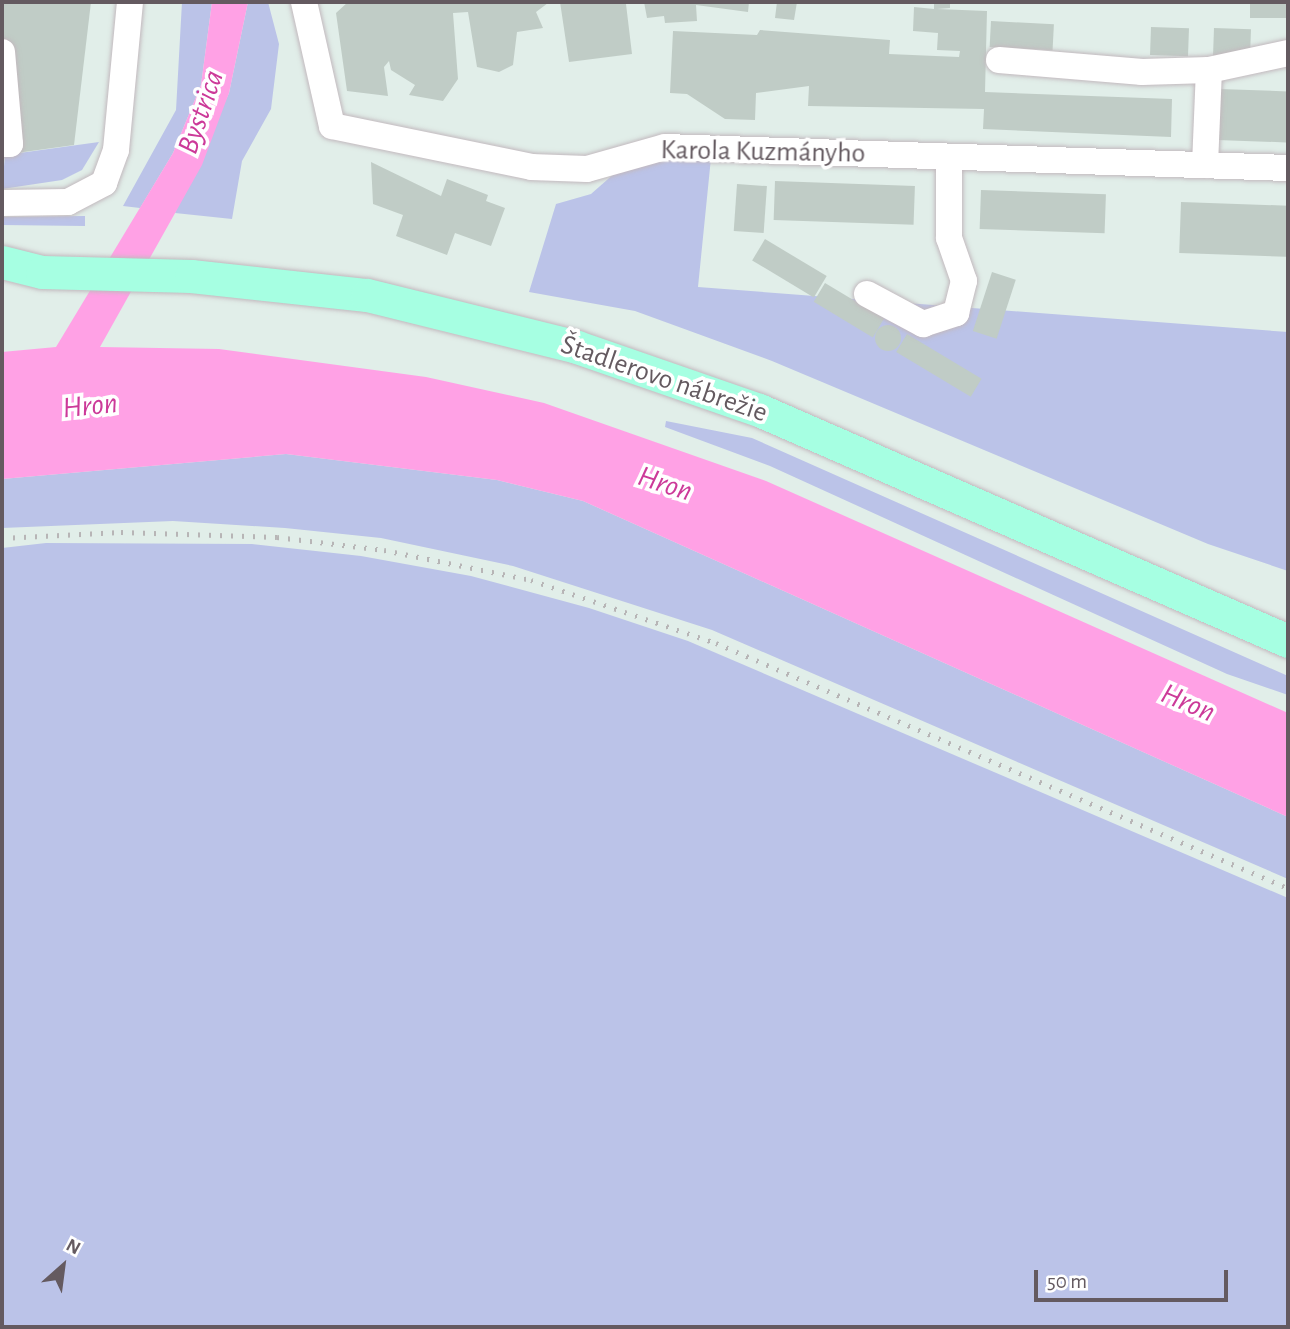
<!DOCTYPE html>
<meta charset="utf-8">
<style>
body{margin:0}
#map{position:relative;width:1290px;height:1329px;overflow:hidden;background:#e1eee9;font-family:"Alegreya Sans",sans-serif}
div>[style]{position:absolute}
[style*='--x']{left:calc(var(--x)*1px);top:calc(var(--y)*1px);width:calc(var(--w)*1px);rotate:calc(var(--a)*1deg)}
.green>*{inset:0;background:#bbc3e8}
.water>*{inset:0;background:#ffa1e5}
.building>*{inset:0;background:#c0ccc6;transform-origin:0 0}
.round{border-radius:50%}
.roads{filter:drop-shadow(0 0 2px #c2b9be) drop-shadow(0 0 2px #c2b9be)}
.minor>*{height:26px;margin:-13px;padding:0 13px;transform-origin:13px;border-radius:13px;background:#fff}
.major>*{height:33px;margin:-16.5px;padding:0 16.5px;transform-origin:16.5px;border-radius:16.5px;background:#a6ffe2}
.rail>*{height:5px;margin-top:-2.5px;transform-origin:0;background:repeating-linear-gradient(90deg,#b7b5b6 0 2px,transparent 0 11px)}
span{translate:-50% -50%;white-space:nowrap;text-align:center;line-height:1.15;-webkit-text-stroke:7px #fff;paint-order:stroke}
.street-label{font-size:28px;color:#645a60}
.water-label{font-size:30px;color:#cc3a99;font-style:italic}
.frame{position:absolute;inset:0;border:4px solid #645a60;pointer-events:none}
.north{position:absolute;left:28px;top:1231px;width:70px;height:70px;-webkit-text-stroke:5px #fff;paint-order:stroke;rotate:28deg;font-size:19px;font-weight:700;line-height:28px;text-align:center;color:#645a60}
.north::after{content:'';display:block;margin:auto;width:24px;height:32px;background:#645a60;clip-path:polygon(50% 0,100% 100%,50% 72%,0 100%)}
.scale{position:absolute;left:1034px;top:1270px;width:194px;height:32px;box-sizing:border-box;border:4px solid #645a60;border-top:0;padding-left:9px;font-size:21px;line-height:24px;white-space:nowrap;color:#645a60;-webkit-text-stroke:5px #fff;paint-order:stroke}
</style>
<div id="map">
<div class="green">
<div style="clip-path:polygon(182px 2px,212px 2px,201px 85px,173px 153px,140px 208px,123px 206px,176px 110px)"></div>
<div style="clip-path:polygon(248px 2px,268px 2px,279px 44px,271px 109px,242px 161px,232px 219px,175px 213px,229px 93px)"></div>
<div style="clip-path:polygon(99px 142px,82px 170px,62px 180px,2px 189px,5px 155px)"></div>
<div style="clip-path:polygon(633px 157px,711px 158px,698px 287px,1288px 332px,1288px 571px,1208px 544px,772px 361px,635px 311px,529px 292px,556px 204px,591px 194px)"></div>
<div style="clip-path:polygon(85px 216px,85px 226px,2px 225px,2px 217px)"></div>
<div style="clip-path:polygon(666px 421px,752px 438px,1288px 676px,1288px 695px,1227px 674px,770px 466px,665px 427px)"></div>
<div style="clip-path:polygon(286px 454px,497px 480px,583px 501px,1288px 817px,1288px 879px,712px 630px,513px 566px,381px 538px,285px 528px,173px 521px,2px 528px,2px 479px)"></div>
<div style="clip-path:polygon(46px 543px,252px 544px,361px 556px,471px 576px,589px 608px,688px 641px,1288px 898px,1288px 1327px,2px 1327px,2px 548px)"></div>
</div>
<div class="water">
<div style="clip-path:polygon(212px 2px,248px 2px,229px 93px,202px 165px,100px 347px,219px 349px,426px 377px,544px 403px,766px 481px,1288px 713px,1288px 817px,583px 501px,497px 480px,286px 454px,2px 479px,2px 352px,56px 347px,173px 153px,201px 85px)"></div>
</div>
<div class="building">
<div style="clip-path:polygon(91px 2px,74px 145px,2px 155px,2px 3px)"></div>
<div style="clip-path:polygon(348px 2px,546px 2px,548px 3px,536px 12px,543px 28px,517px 32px,513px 65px,499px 72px,477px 67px,468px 12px,453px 13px,458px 79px,443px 101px,409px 95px,415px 85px,391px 70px,389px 61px,384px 67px,388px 96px,347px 91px,336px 13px)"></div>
<div style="clip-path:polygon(560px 2px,634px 2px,626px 4px,632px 54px,569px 62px)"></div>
<div style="clip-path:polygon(644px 2px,749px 2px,748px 12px,696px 5px,697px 21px,665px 23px,664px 16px,647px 18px)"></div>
<div style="clip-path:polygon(777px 2px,797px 2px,794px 20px,775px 18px)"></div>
<div style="clip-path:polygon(934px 2px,950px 2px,950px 8px,937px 9px,987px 11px,985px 92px,1172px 99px,1171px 137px,983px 129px,984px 109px,808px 106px,809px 86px,756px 93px,755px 120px,725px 119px,687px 94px,670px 93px,673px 31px,757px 35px,760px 30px,890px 40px,889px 54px,959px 57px,960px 51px,937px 50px,938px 33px,913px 31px,914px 7px,934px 9px)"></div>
<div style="left:1250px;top:2px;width:38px;height:16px"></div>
<div style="left:991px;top:21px;width:63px;height:26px;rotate:3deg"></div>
<div style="left:1151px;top:27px;width:38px;height:28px;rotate:2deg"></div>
<div style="left:1214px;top:28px;width:37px;height:28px;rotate:2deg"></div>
<div style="left:1219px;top:89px;width:69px;height:51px;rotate:2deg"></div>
<div style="clip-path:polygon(371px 162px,441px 196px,447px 179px,488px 195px,486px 201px,505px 208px,491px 246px,455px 233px,447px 255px,396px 236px,403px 215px,373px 204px)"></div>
<div style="left:775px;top:181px;width:140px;height:39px;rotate:2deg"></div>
<div style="left:737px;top:184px;width:30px;height:47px;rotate:4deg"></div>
<div style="left:981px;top:190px;width:125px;height:39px;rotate:2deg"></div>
<div style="left:1181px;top:202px;width:107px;height:51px;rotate:2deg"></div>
<div style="left:765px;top:239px;width:72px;height:25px;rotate:31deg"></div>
<div style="left:992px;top:272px;width:25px;height:62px;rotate:18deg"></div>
<div style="left:825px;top:283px;width:69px;height:22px;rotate:31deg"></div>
<div class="round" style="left:875px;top:325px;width:26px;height:26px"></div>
<div style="left:907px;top:334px;width:87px;height:21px;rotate:31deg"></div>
</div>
<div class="roads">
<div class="minor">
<div style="--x:304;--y:2;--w:127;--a:77.3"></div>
<div style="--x:332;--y:126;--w:203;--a:11.6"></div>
<div style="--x:531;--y:167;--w:56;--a:2"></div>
<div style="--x:587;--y:169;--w:81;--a:-15.8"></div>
<div style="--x:665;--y:147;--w:623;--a:1.93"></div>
<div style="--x:2;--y:52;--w:92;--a:85"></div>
<div style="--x:10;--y:144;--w:8;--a:180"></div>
<div style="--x:999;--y:60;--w:144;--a:4.8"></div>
<div style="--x:1142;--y:72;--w:67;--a:-1.7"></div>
<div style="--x:1209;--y:70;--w:81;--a:-12.1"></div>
<div style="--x:1205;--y:165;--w:95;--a:-87.6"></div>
<div style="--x:2;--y:203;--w:66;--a:-0.9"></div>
<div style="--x:68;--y:202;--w:41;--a:-27.8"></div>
<div style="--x:104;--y:183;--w:35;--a:-70"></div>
<div style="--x:116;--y:150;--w:149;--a:-84.6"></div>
<div style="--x:867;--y:294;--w:64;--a:28.2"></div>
<div style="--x:923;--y:324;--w:35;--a:-18"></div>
<div style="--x:956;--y:313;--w:33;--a:-76"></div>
<div style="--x:964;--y:281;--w:46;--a:-109.2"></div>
<div style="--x:949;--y:238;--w:81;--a:-90"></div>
</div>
<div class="major">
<div style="--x:2;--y:262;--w:41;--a:14"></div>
<div style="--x:42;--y:272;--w:149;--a:1.5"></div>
<div style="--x:191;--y:276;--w:177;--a:6.2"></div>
<div style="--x:367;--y:295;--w:216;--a:13.9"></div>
<div style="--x:577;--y:347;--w:193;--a:19.1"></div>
<div style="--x:759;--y:410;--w:577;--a:23.59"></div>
</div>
</div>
<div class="rail">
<div style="--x:2;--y:538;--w:119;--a:-2.9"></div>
<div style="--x:121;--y:532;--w:156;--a:1.8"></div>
<div style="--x:277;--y:537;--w:108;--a:6.9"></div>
<div style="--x:384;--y:550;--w:150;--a:11.5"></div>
<div style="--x:531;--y:580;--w:195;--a:18.8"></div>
<div style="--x:716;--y:643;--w:622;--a:23.19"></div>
</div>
<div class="street-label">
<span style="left:763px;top:152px;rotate:1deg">Karola Kuzmányho</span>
<span style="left:664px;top:379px;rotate:19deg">Štadlerovo nábrežie</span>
</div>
<div class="water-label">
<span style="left:201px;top:112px;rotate:-71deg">Bystrica</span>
<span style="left:90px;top:406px;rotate:-6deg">Hron</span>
<span style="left:665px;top:484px;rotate:18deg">Hron</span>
<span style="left:1188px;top:703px;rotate:23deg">Hron</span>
</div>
<div class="frame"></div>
<div class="north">N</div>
<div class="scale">50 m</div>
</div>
